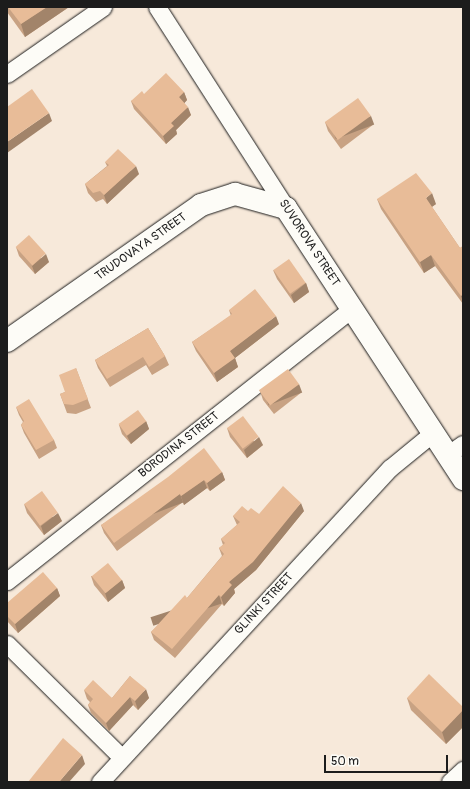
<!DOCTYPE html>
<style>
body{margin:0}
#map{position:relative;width:470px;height:789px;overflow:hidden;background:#f7e9da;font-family:Pangolin,sans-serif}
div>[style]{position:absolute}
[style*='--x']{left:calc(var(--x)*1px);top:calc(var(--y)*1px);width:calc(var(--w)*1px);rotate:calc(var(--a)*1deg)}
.roads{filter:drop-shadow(0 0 1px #1c1c1c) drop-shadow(0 0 1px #1c1c1c)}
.street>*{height:17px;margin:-8.5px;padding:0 8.5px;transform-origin:8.5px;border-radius:8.5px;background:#fdfcf7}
.secondary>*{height:22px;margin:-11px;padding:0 11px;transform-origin:11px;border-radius:11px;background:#fdfcf7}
.wall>*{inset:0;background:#c8a283}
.shaded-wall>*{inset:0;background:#a2846a;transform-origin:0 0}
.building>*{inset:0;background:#e8bc98;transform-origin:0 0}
span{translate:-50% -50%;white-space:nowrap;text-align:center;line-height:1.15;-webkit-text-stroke:3.5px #fdfcf7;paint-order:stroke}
.street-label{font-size:12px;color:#1c1c1c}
.frame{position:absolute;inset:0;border:8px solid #1c1c1c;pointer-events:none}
.scale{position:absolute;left:324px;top:755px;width:124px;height:18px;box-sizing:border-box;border:2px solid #1c1c1c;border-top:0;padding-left:5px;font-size:12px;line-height:14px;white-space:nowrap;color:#1c1c1c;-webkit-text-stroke:3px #fdfcf7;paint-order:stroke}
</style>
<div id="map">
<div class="roads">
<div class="street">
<div style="--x:157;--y:7;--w:239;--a:57.3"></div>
<div style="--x:7;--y:74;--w:117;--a:-34.9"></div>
<div style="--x:447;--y:455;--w:19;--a:-35"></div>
<div style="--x:7;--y:581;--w:439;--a:-38.3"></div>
<div style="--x:7;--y:644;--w:161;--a:44.7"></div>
<div style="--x:100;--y:782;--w:427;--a:-47.3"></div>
<div style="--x:390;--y:468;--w:57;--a:-39.3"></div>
<div style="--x:450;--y:782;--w:18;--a:-43"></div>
</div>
<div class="secondary">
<div style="--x:7;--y:341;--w:237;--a:-35"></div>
<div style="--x:201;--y:205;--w:36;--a:-18"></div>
<div style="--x:235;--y:194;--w:53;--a:15.4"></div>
<div style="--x:286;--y:208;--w:324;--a:56.8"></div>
</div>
</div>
<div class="wall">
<div style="clip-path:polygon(7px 7px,69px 7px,25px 37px,7px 12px)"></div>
<div style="clip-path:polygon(184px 92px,187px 100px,184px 103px,191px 115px,176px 130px,177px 134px,166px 144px,134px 109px,131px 101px,144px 94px)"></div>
<div style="clip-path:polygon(325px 122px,374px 124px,341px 149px,328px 131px)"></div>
<div style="clip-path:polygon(105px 162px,139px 174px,107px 204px,103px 199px,96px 202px,88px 193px,85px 184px,107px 166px)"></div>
<div style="clip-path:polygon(377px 199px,436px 204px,432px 207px,460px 248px,463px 246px,463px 304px,435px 266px,424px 273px,381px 209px)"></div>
<div style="clip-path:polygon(16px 247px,49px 262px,35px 274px,19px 256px)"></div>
<div style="clip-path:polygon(273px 270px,306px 283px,309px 292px,294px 303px,277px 279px)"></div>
<div style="clip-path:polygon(229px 310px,279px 324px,235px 358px,238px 367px,217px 382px,196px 351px,192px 342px,231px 316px)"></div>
<div style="clip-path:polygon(148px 328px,165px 356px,169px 365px,152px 375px,146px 365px,110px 387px,98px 368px,95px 360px)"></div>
<div style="clip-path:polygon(76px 368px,91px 408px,76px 414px,67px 413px,60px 394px,65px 392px)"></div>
<div style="clip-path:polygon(260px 391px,302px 392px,274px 414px,263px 400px)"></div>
<div style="clip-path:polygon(16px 407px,54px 440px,57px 448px,39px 459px,24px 433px,21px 425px,23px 422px,19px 415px)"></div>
<div style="clip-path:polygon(146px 421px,149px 429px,131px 444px,122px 434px,119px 425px)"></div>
<div style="clip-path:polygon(227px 428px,263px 445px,247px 458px,230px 437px)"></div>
<div style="clip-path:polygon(222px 472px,225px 480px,210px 491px,207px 488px,184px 505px,183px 502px,117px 551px,104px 533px,101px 525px)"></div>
<div style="clip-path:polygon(24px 504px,62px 521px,44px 535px,27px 513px)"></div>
<div style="clip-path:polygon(248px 511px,259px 514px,304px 511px,256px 570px,234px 589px,235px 593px,224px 606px,222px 604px,175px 658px,154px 640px,151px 632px,187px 598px,222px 556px,219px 548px,223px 545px,221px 539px,237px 525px,233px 516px)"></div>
<div style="clip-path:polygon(91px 576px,122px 580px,125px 588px,108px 602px,94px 585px)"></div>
<div style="clip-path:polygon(57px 588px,60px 596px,18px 633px,7px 621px,7px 603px)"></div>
<div style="clip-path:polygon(130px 676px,149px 698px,138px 710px,133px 705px,109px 731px,91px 713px,88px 705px,90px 702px,87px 699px,84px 690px,112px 698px)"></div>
<div style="clip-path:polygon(407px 698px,463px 707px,463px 727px,446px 744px,411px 710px)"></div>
</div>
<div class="shaded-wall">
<div style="clip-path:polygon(47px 7px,69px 7px,25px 37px,21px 24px)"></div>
<div style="clip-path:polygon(184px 92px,187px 100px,182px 106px,179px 97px)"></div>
<div style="clip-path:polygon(188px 107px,191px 115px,176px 130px,177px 134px,166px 144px,163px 136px,171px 123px)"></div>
<div style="clip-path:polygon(49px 113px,52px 121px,7px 153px,7px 142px)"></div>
<div style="left:371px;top:116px;width:9px;height:41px;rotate:69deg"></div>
<div style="clip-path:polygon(136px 166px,139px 174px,107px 204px,104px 195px)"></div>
<div style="clip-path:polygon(432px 193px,436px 204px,430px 208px,426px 198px)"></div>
<div style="clip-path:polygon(46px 254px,49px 262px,35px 274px,32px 266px)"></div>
<div style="clip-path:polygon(431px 255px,435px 266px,424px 273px,420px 262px)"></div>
<div style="clip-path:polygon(306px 283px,309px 292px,294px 303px,291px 295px)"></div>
<div style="clip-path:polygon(463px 294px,463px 302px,461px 296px)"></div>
<div style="clip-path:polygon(276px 316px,279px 324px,235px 358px,238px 367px,217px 382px,214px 373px,230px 351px)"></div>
<div style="left:299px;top:384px;width:9px;height:36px;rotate:69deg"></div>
<div style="clip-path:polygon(146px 421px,149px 429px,131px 444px,127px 436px)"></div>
<div style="clip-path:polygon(259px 437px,263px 445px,247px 458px,244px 450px)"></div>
<div style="clip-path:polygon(222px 472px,225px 480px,210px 491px,207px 483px)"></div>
<div style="clip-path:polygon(204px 480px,207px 488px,184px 505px,181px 496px)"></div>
<div style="left:180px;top:494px;width:9px;height:82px;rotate:69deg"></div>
<div style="clip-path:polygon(301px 503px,304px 511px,256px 570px,234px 589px,235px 593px,224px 606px,221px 597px,229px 582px)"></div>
<div style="clip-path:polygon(58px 513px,62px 521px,44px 535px,41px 526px)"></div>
<div style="clip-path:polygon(122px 580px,125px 588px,108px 602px,105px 593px)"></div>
<div style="clip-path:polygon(57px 588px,60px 596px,18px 633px,15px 624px)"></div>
<div style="left:219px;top:595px;width:9px;height:72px;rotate:72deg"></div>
<div style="clip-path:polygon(146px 689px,149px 698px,138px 710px,135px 701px)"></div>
<div style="clip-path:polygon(130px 697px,133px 705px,109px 731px,106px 723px)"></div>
<div style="clip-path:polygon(463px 710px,463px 727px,446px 744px,442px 732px)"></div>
<div style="clip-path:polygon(82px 755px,85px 764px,69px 782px,59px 782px)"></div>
</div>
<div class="building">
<div style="clip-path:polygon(8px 7px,47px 7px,21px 24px)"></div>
<div style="clip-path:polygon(166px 73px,184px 92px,179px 97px,188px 107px,171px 123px,174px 126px,163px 136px,131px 101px,142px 91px,144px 94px)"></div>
<div style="clip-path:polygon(32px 89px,49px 113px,7px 142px,7px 107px)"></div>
<div style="left:358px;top:98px;width:22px;height:41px;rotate:54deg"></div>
<div style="clip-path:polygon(118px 149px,136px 166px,104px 195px,100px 191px,93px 193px,85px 184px,109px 165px,105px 162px)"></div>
<div style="clip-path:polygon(416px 173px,432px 193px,426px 198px,460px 248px,463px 246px,463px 294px,461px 296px,431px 255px,420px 262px,377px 199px)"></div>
<div style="left:29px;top:235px;width:25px;height:18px;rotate:48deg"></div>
<div style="left:289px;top:259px;width:29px;height:19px;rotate:55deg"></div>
<div style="clip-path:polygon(255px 289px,276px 316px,230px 351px,235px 358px,214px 373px,192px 342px,232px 314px,229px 310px)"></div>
<div style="clip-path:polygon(148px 328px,165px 356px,149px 367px,143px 357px,107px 379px,95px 360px)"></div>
<div style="clip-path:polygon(76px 368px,88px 399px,73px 405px,64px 404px,60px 394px,65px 392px,59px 375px)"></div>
<div style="left:288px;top:369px;width:19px;height:36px;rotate:54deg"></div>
<div style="clip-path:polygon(29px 399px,54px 440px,36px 450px,21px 425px,24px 421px,16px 407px)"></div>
<div style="left:138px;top:410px;width:14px;height:24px;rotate:54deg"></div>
<div style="left:243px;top:416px;width:26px;height:20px;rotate:53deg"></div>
<div style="clip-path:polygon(204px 448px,222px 472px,207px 483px,204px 480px,181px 496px,180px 494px,114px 543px,101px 525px,168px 477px)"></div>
<div style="clip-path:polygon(283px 486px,301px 503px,253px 562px,229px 582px,232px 585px,221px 597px,219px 595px,172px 649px,151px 632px,185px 595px,187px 598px,224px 554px,219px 548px,225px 543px,221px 539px,240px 522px,233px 516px,242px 506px,248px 511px,251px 508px,259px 514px)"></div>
<div style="left:42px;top:491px;width:27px;height:22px;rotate:54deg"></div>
<div style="left:108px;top:563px;width:22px;height:21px;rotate:51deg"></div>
<div style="clip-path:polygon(43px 572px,57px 588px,15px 624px,7px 616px,7px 603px)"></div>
<div style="clip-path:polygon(429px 674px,463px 707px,463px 710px,442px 732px,407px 698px)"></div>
<div style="clip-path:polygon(130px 676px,146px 689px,135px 701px,130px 697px,106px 723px,88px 705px,93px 699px,84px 690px,93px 680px,112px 698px)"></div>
<div style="clip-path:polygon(63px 738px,82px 755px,59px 782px,28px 782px)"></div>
</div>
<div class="street-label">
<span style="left:309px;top:243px;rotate:57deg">SUVOROVA STREET</span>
<span style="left:141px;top:247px;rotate:-35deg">TRUDOVAYA STREET</span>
<span style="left:179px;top:445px;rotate:-38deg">BORODINA STREET</span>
<span style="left:264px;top:604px;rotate:-47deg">GLINKI STREET</span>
</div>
<div class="frame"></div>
<div class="scale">50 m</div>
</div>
